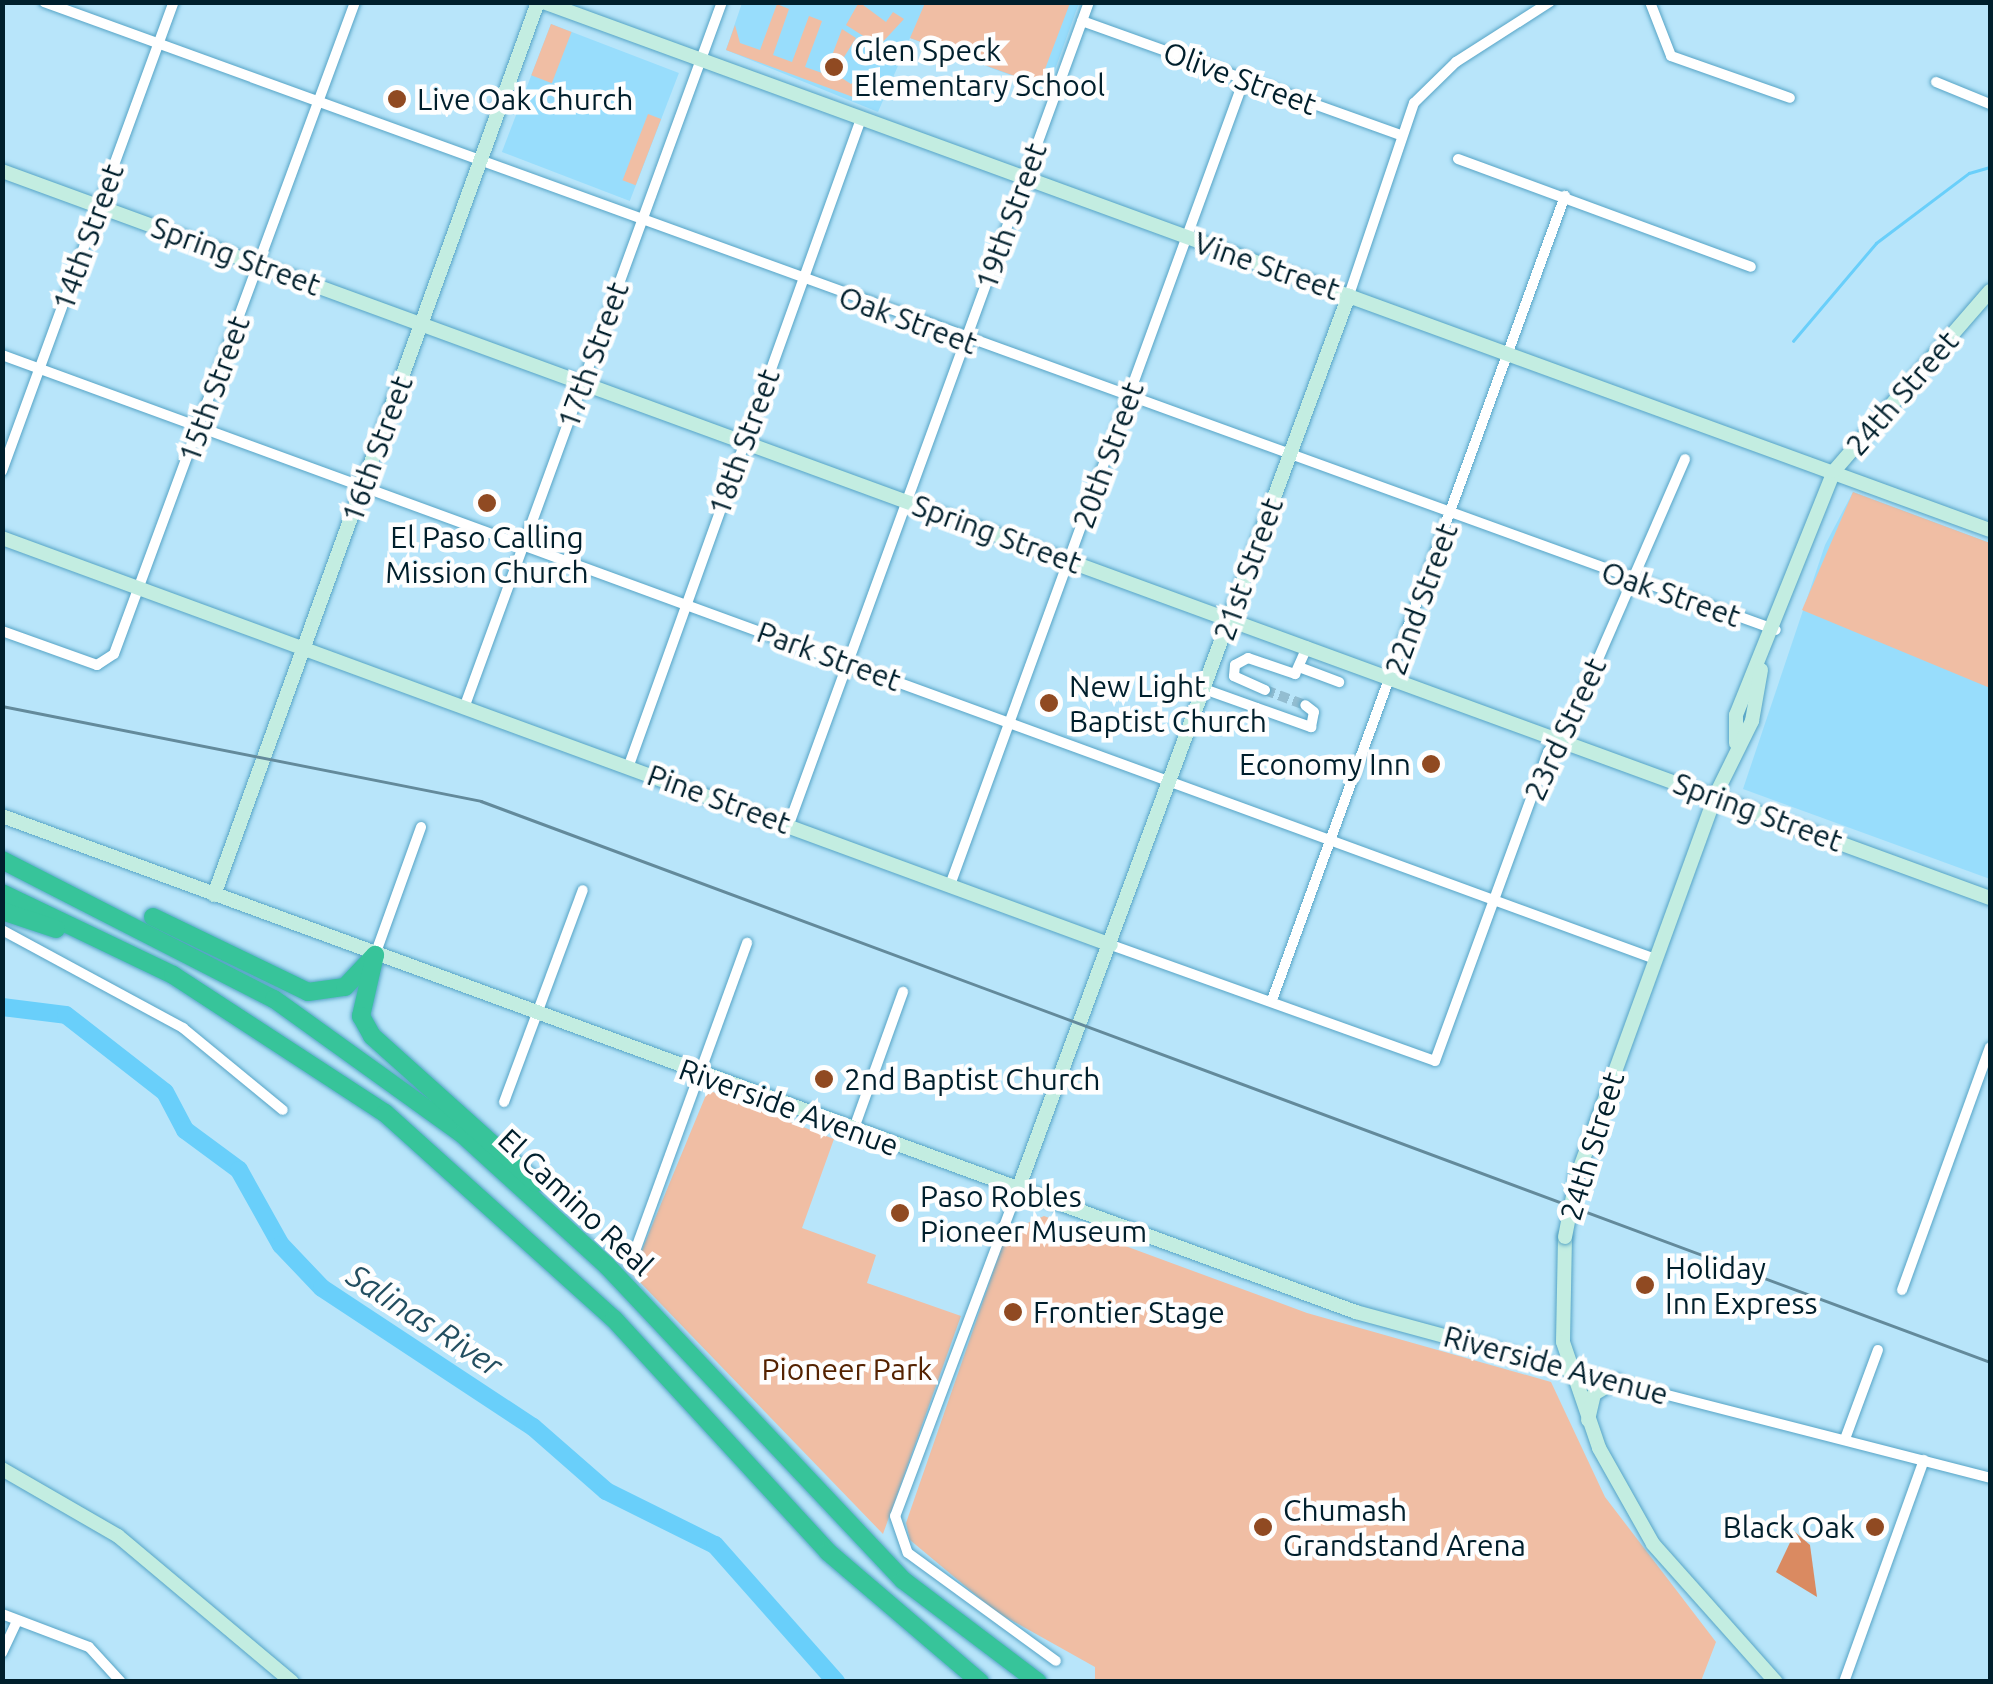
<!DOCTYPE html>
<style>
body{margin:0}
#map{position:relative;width:1993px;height:1684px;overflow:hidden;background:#b8e5fa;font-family:Ubuntu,sans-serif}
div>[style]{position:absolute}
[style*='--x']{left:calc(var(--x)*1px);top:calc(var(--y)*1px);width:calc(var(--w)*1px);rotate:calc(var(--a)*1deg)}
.built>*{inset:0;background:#98ddfc;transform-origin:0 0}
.green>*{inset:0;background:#f0bea4;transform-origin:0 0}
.forest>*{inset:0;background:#da8a61}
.stream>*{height:2.5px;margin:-1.25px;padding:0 1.25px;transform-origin:1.25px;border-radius:1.25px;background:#69cffa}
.river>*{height:18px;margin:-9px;padding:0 9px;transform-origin:9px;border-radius:9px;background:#69cffa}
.street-tunnel>*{height:10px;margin-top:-5px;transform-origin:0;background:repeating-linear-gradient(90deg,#93bdd1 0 10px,transparent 0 15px)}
.roads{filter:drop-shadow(0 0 2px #56a4c6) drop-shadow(0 0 2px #56a4c6)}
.street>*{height:10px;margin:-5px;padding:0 5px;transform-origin:5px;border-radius:5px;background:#fff}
.secondary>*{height:14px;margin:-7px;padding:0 7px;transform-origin:7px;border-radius:7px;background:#c3ede1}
.highway>*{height:18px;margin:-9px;padding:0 9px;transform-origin:9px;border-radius:9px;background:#37c49a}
.rail>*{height:2.5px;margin:-1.25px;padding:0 1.25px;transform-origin:1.25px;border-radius:1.25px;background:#638a9b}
.bridges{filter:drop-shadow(0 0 2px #56a4c6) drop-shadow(0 0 2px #56a4c6)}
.secondary-bridge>*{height:14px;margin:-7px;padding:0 7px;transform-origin:7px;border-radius:7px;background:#c3ede1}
.dots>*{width:28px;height:28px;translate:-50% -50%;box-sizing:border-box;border:5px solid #fefefe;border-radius:50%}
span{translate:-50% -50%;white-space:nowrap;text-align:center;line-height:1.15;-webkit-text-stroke:9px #fefefe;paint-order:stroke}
.poi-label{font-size:30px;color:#001f2c}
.left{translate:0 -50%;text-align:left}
.right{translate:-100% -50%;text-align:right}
.street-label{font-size:30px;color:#001f2c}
.park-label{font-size:30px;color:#542201}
.water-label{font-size:32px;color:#234f61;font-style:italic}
.frame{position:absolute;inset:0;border:5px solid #001f2c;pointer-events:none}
</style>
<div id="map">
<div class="built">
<div style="clip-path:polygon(742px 3px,1079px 3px,1048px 89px,910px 38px,878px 112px,726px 50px)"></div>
<div style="left:551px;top:24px;width:137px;height:137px;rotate:21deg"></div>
<div style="clip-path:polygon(1853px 492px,1990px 543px,1990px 879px,1743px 789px,1825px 545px)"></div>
</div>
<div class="green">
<div style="clip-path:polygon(859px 2px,886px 22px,893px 12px,904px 19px,879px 46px,846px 25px)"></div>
<div style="clip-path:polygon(925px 3px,925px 2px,1070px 3px,1039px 85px,910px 38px)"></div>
<div style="clip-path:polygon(777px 4px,789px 9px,773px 55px,792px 62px,809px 16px,822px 21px,805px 67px,825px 74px,842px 29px,856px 38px,834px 73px,851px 84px,864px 73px,853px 97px,726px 50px,735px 25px,740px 43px,760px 50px)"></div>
<div style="left:551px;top:24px;width:22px;height:55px;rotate:21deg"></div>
<div style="left:648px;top:114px;width:14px;height:71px;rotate:21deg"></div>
<div style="clip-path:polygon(1853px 492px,1990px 543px,1990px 688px,1802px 610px)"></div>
<div style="clip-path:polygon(708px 1090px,834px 1139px,802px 1228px,876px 1255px,867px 1283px,961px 1316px,883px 1534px,632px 1274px)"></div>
<div style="clip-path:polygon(1044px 1216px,1307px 1313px,1551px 1382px,1605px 1497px,1716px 1642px,1701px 1681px,1095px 1681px,1095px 1667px,995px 1611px,910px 1540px,906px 1523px,1007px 1232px)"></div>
</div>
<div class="forest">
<div style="clip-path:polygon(1795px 1532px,1810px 1545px,1817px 1597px,1776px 1572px)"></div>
</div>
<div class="stream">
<div style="--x:1793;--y:341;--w:128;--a:-49.7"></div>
<div style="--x:1876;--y:243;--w:116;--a:-37"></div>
<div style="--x:1969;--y:173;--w:22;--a:-16"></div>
</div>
<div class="river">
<div style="--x:2;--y:1007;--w:64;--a:7.1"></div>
<div style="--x:66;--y:1015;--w:125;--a:37.9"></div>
<div style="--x:165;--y:1092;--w:43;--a:62.2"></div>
<div style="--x:185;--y:1130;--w:67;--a:36.5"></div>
<div style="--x:239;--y:1170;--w:86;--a:60.8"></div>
<div style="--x:281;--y:1245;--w:59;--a:46.4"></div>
<div style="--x:322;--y:1288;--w:253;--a:33.4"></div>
<div style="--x:533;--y:1427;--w:97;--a:41.2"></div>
<div style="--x:606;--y:1491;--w:122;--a:26.4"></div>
<div style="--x:715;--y:1545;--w:183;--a:48.5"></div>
</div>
<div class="street-tunnel">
<div style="--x:1265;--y:690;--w:43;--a:20.6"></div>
</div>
<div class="roads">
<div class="street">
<div style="--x:44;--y:2;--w:1842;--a:19.93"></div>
<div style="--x:1650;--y:2;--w:58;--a:68.7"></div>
<div style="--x:1671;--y:56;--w:126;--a:19.4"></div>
<div style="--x:1082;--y:21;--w:336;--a:19.7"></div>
<div style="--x:1936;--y:82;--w:58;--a:22.2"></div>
<div style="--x:1458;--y:159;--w:312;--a:20.2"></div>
<div style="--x:1349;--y:295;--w:203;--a:-71.3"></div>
<div style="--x:1414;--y:103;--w:59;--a:-44.3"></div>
<div style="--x:1456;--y:62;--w:112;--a:-32.6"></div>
<div style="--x:2;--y:355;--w:1760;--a:20.07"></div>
<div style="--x:2;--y:471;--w:500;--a:-69.9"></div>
<div style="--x:2;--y:631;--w:101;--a:19.7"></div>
<div style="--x:97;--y:665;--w:20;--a:-33"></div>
<div style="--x:114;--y:654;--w:695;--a:-69.71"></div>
<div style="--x:1299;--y:667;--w:43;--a:20.6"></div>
<div style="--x:1204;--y:689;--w:114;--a:19.6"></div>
<div style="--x:1311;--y:727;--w:15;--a:-79"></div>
<div style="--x:1314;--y:712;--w:11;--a:-142"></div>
<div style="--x:1265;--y:690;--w:34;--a:-156"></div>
<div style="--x:1234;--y:676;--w:11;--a:-85"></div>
<div style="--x:1235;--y:665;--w:15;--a:-28"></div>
<div style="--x:1248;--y:658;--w:50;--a:18.8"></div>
<div style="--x:1295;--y:674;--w:30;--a:-66"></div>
<div style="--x:464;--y:708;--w:752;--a:-69.93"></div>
<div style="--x:629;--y:765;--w:686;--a:-70.25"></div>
<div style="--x:789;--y:824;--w:875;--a:-69.95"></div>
<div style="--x:950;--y:885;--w:857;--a:-69.94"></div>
<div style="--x:2;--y:930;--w:206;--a:28.4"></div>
<div style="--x:183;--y:1028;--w:129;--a:39.4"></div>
<div style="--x:1111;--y:945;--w:344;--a:19.7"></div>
<div style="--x:1435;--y:1061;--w:329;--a:-69.9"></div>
<div style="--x:1548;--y:752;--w:33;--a:-51"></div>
<div style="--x:1569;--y:726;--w:291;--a:-66.5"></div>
<div style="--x:375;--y:955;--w:136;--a:-70.2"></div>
<div style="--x:1272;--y:1000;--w:856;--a:-69.98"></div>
<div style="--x:504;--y:1102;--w:226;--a:-69.6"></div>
<div style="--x:853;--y:1131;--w:148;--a:-70.2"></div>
<div style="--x:1017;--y:1192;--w:346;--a:110.6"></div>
<div style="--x:895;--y:1516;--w:39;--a:71"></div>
<div style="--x:908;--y:1553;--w:183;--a:36.1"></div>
<div style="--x:635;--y:1251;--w:328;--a:-70"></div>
<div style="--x:1902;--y:1290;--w:258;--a:-70.1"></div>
<div style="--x:1570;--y:1370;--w:434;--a:14.4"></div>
<div style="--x:1845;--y:1439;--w:95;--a:-69.7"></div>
<div style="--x:2;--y:1614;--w:93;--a:20.8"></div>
<div style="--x:89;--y:1647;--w:47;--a:47.6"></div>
<div style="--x:2;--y:1653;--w:35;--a:-65"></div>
<div style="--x:1844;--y:1682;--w:236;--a:-70.2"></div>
</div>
<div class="secondary">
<div style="--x:543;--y:2;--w:1540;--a:20.05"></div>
<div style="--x:2;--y:171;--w:2117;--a:20.09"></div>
<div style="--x:2;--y:538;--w:1181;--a:20.15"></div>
<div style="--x:1736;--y:743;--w:28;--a:-90"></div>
<div style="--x:1736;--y:715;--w:263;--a:-68.1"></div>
<div style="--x:1834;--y:471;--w:238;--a:-49.1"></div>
<div style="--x:2;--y:816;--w:1442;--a:20.12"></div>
<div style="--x:1356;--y:1312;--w:221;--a:15.2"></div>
<div style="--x:214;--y:895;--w:950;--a:-70.06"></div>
<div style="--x:1577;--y:1176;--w:404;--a:-70"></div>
<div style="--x:1715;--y:796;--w:84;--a:-63.7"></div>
<div style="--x:1752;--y:721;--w:52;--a:-80"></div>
<div style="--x:1017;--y:1192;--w:956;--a:-69.69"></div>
<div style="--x:1565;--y:1237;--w:105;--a:91.1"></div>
<div style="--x:1563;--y:1342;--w:112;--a:71.2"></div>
<div style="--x:1599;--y:1448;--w:110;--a:60.6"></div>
<div style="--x:1653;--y:1544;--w:185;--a:48.3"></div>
<div style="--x:1588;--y:1420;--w:27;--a:-77"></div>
<div style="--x:1594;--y:1394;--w:26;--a:-31"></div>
<div style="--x:2;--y:1469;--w:134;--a:30"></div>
<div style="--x:118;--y:1536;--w:227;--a:40"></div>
</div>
<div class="highway">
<div style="--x:2;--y:860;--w:305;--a:27.1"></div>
<div style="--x:274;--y:999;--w:231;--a:35.7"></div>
<div style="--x:462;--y:1134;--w:196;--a:42.3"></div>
<div style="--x:607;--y:1266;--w:432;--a:46.7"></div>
<div style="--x:903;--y:1580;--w:169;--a:37.1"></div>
<div style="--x:2;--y:893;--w:190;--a:25.6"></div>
<div style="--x:173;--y:975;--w:253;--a:33.1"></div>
<div style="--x:385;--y:1113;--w:308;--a:42"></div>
<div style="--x:614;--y:1319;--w:316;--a:47.4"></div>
<div style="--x:828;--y:1552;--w:200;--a:40.5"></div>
<div style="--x:2;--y:911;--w:57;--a:18.4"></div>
<div style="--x:153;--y:917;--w:172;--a:25.8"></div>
<div style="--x:308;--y:992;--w:37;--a:-8"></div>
<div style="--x:345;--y:987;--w:44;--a:-46.8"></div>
<div style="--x:375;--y:955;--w:63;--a:102.9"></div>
<div style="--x:361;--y:1016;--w:23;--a:61"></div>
<div style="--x:372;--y:1036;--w:220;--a:41.9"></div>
</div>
</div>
<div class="rail">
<div style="--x:2;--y:706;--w:488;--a:11.2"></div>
<div style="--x:481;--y:801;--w:1610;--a:20.39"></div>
</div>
<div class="bridges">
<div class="secondary-bridge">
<div style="--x:1565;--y:1237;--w:62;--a:-78.9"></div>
</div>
</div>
<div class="dots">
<div style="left:834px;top:67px;background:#904a22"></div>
<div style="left:397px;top:99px;background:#904a22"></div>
<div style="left:487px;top:503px;background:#904a22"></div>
<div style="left:1049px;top:703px;background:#904a22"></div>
<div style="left:1431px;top:764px;background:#904a22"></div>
<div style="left:824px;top:1079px;background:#904a22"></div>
<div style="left:900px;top:1213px;background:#904a22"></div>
<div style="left:1645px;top:1285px;background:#904a22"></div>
<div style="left:1013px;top:1312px;background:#904a22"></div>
<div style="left:1263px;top:1527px;background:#904a22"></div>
<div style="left:1875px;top:1527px;background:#904a22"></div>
</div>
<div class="poi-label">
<span class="left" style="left:854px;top:67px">Glen Speck<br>Elementary School</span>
<span class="left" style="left:417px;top:99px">Live Oak Church</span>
<span style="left:487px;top:554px">El Paso Calling<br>Mission Church</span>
<span class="left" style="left:1069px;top:703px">New Light<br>Baptist Church</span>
<span class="right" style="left:1411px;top:764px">Economy Inn</span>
<span class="left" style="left:844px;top:1079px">2nd Baptist Church</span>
<span class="left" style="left:920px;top:1213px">Paso Robles<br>Pioneer Museum</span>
<span class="left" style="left:1665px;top:1285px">Holiday<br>Inn Express</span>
<span class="left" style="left:1033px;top:1312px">Frontier Stage</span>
<span class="left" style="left:1283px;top:1527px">Chumash<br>Grandstand Arena</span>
<span class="right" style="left:1855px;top:1527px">Black Oak</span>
</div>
<div class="street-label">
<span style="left:1240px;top:78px;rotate:20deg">Olive Street</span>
<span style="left:1011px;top:216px;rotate:-70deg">19th Street</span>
<span style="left:88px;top:237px;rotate:-70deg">14th Street</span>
<span style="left:236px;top:256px;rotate:20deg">Spring Street</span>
<span style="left:1267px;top:266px;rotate:19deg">Vine Street</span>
<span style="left:908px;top:320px;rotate:20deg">Oak Street</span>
<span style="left:593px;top:355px;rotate:-70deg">17th Street</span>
<span style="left:214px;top:389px;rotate:-70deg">15th Street</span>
<span style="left:1902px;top:393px;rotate:-49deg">24th Street</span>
<span style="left:744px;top:442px;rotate:-70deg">18th Street</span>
<span style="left:377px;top:449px;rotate:-70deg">16th Street</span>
<span style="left:1108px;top:455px;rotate:-70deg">20th Street</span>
<span style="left:997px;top:534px;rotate:20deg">Spring Street</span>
<span style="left:1248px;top:569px;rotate:-70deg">21st Street</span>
<span style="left:1671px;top:594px;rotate:19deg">Oak Street</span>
<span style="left:1421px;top:599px;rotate:-70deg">22nd Street</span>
<span style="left:829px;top:656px;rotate:20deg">Park Street</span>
<span style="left:1565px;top:729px;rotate:-65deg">23rd Street</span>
<span style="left:719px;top:799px;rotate:20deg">Pine Street</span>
<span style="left:1758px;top:812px;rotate:20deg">Spring Street</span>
<span style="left:789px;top:1107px;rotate:20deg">Riverside Avenue</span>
<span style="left:1592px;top:1146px;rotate:-73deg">24th Street</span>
<span style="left:576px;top:1202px;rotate:43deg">El Camino Real</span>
<span style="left:1556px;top:1365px;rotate:15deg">Riverside Avenue</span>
</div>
<div class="park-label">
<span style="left:847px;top:1369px">Pioneer Park</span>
</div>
<div class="water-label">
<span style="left:425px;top:1320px;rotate:33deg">Salinas River</span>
</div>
<div class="frame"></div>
</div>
